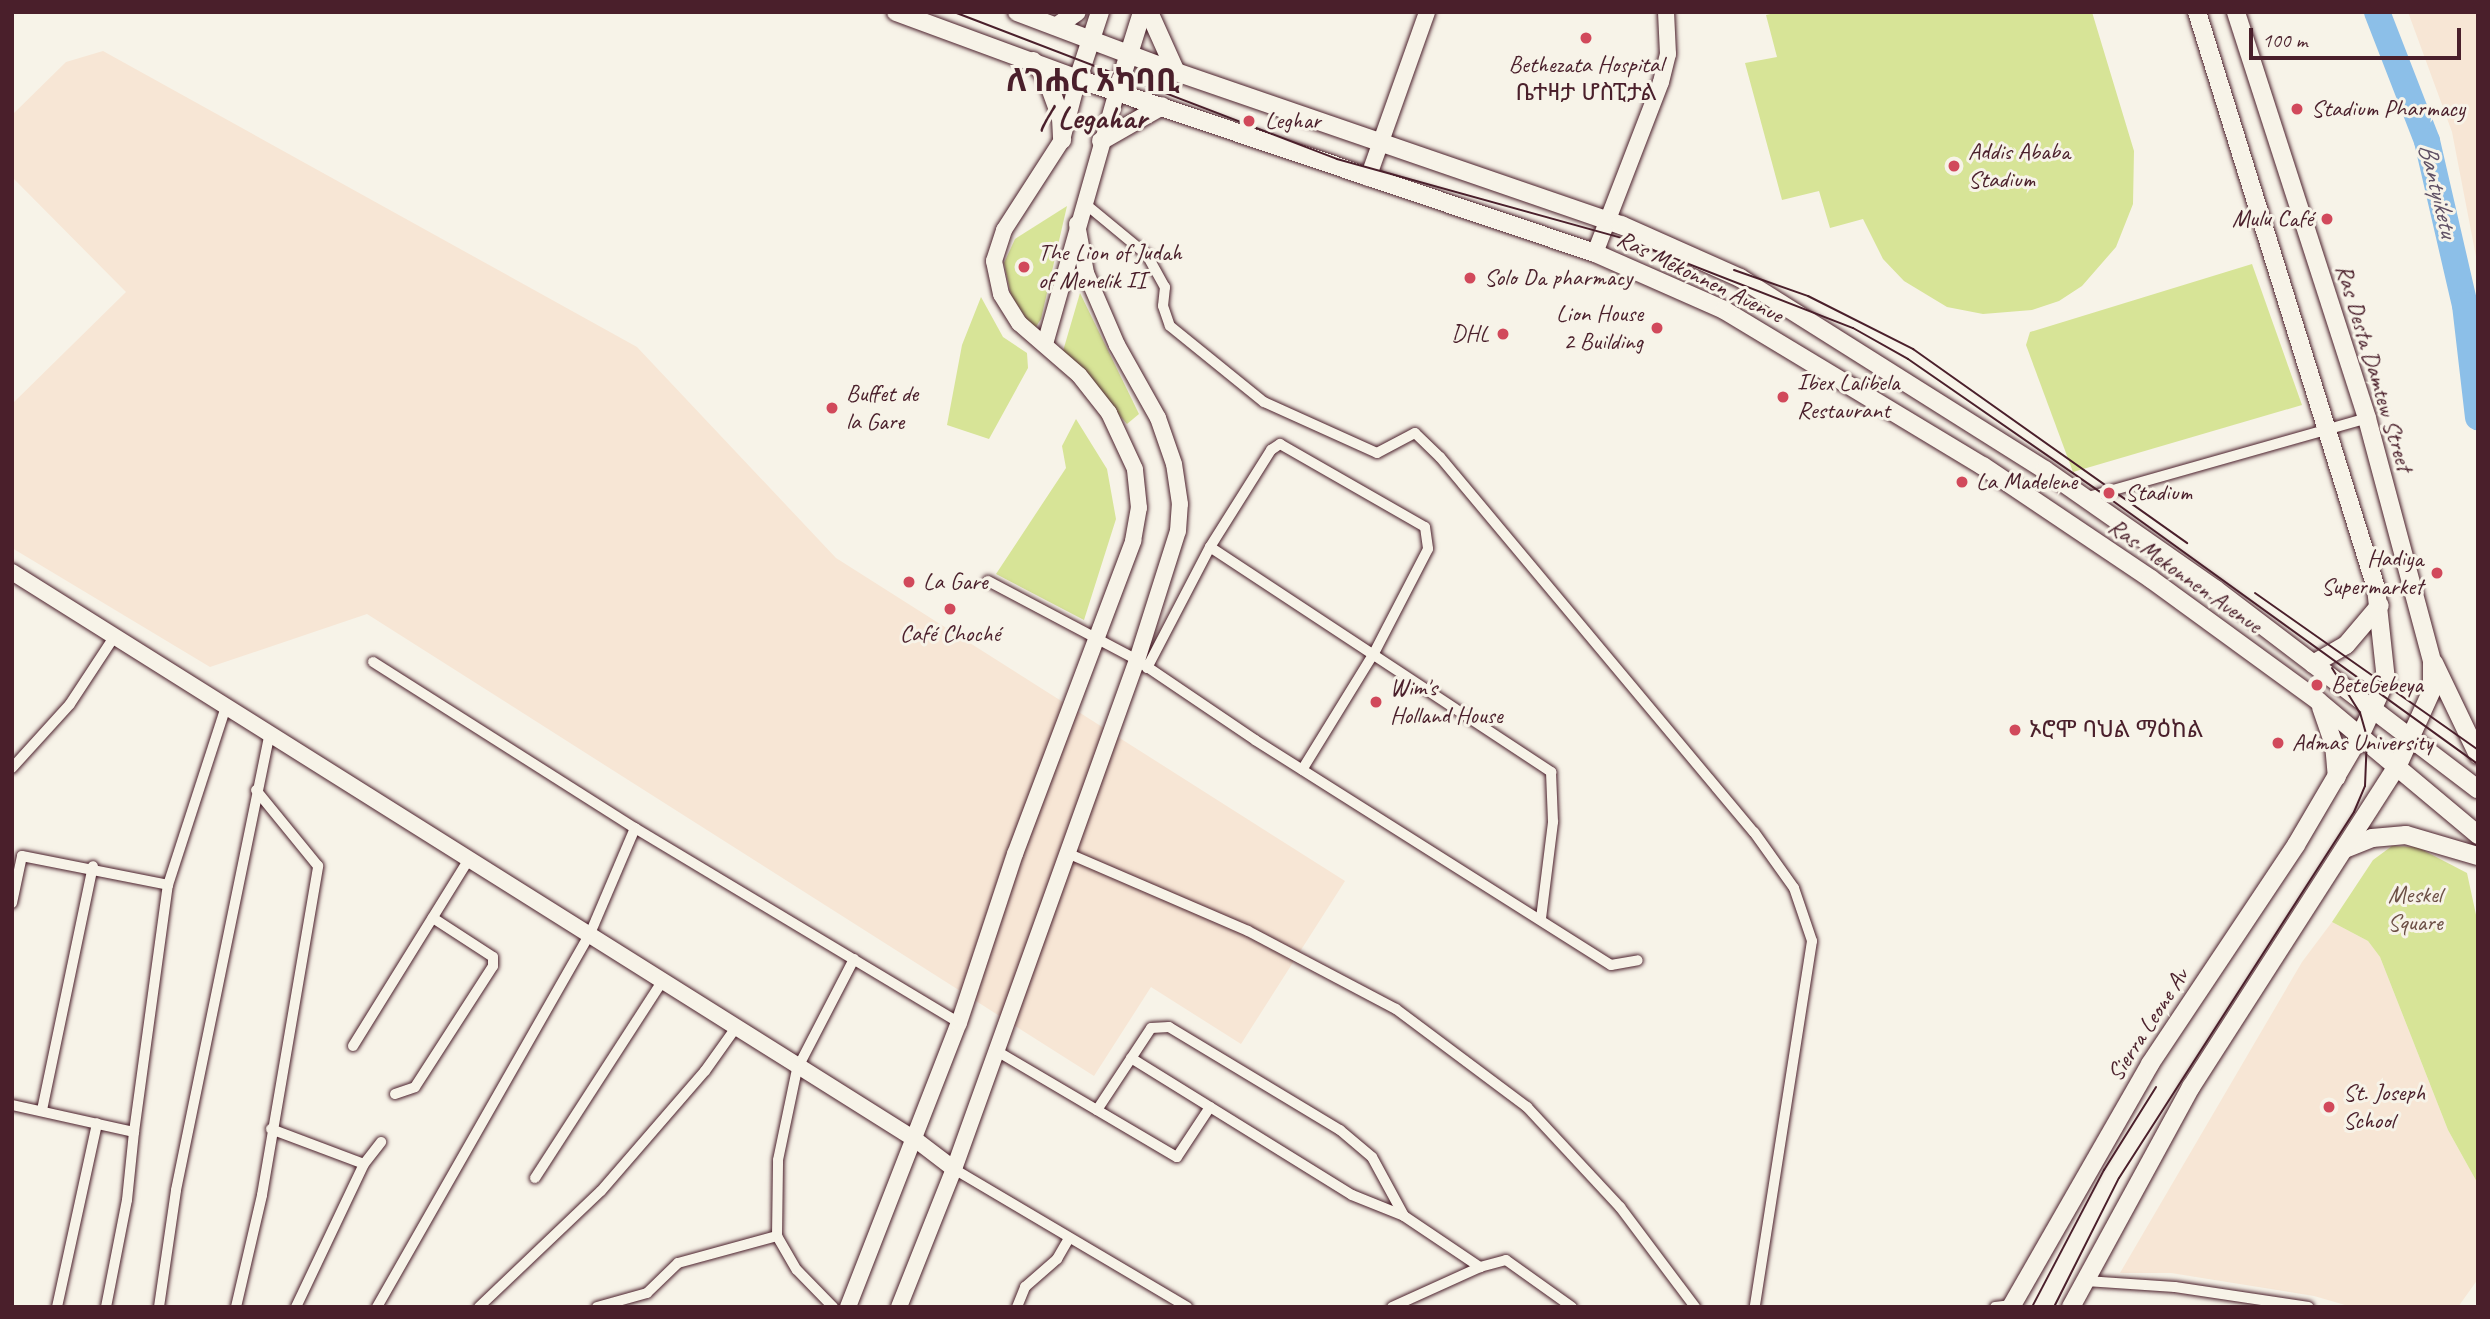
<!DOCTYPE html>
<meta charset="utf-8">
<style>
body{margin:0}
#map{position:relative;width:2490px;height:1319px;overflow:hidden;background:#f7f3e8;font-family:Caveat,"Noto Sans Ethiopic",sans-serif}
div>[style]{position:absolute}
[style*='--x']{left:calc(var(--x)*1px);top:calc(var(--y)*1px);width:calc(var(--w)*1px);rotate:calc(var(--a)*1deg)}
.built>*{inset:0;background:#f7e6d5}
.green>*{inset:0;background:#d7e497}
.river>*{height:26px;margin:-13px;padding:0 13px;transform-origin:13px;border-radius:13px;background:#8cbfe8}
.roads{filter:drop-shadow(0 0 2px #4a1f2b) drop-shadow(0 0 2px #4a1f2b)}
.street>*{height:10px;margin:-5px;padding:0 5px;transform-origin:5px;border-radius:5px;background:#f7f3e8}
.secondary>*{height:16px;margin:-8px;padding:0 8px;transform-origin:8px;border-radius:8px;background:#f7f3e8}
.primary>*{height:18px;margin:-9px;padding:0 9px;transform-origin:9px;border-radius:9px;background:#f7f3e8}
.tram>*{height:2px;margin:-1px;padding:0 1px;transform-origin:1px;border-radius:1px;background:#4a1f2b}
.dots>*{width:19px;height:19px;translate:-50% -50%;box-sizing:border-box;border:4px solid #f7f3e8;border-radius:50%}
span{translate:-50% -50%;white-space:nowrap;text-align:center;line-height:1.15;-webkit-text-stroke:6px #f7f3e8;paint-order:stroke}
.poi-label{font-size:24px;color:#4a1f2b}
.left{translate:0 -50%;text-align:left}
.right{translate:-100% -50%;text-align:right}
.street-label{font-size:24px;color:#4a1f2b}
.park-label{font-size:24px;color:#6d5046}
.water-label{font-size:26px;color:#5e4f64;font-style:italic}
.district-label{font-size:32px;color:#4a1f2b;font-weight:700}
.frame{position:absolute;inset:0;border:14px solid #4a1f2b;pointer-events:none}
.scale{position:absolute;left:2249px;top:28px;width:212px;height:32px;box-sizing:border-box;border:4px solid #4a1f2b;border-top:0;padding-left:9px;font-size:21px;line-height:24px;white-space:nowrap;color:#4a1f2b;-webkit-text-stroke:5px #f7f3e8;paint-order:stroke}
</style>
<div id="map">
<div class="built">
<div style="clip-path:polygon(2408px 12px,2478px 12px,2478px 267px,2452px 132px)"></div>
<div style="clip-path:polygon(103px 51px,637px 347px,836px 558px,1345px 881px,1241px 1044px,1151px 987px,1094px 1076px,367px 614px,210px 667px,12px 548px,12px 404px,126px 292px,12px 177px,12px 115px,66px 62px)"></div>
<div style="clip-path:polygon(2332px 922px,2368px 941px,2380px 957px,2448px 1130px,2478px 1184px,2478px 1279px,2458px 1307px,2352px 1307px,2314px 1296px,2171px 1273px,2120px 1273px,2302px 962px)"></div>
</div>
<div class="green">
<div style="clip-path:polygon(1779px 12px,2092px 12px,2134px 151px,2133px 204px,2116px 247px,2082px 286px,2059px 301px,2032px 310px,1983px 314px,1947px 307px,1904px 281px,1883px 259px,1863px 219px,1830px 228px,1819px 191px,1782px 200px,1745px 63px,1777px 57px,1766px 15px)"></div>
<div style="clip-path:polygon(1067px 206px,1041px 319px,1034px 330px,1011px 295px,1004px 263px,1015px 239px)"></div>
<div style="clip-path:polygon(2252px 264px,2302px 405px,2073px 472px,2026px 345px,2030px 332px)"></div>
<div style="clip-path:polygon(1080px 293px,1139px 414px,1127px 424px,1063px 351px)"></div>
<div style="clip-path:polygon(981px 297px,1003px 337px,1027px 353px,1028px 368px,989px 439px,947px 425px,962px 345px)"></div>
<div style="clip-path:polygon(1076px 419px,1107px 469px,1116px 519px,1084px 620px,996px 574px,1066px 468px,1062px 446px)"></div>
<div style="clip-path:polygon(2392px 846px,2417px 847px,2467px 873px,2478px 924px,2478px 1184px,2448px 1130px,2380px 957px,2368px 941px,2332px 922px,2373px 860px)"></div>
</div>
<div class="river">
<div style="--x:2377;--y:12;--w:138;--a:68.8"></div>
<div style="--x:2427;--y:141;--w:168;--a:77"></div>
<div style="--x:2465;--y:305;--w:113;--a:83.4"></div>
</div>
<div class="roads">
<div class="street">
<div style="--x:1083;--y:202;--w:83;--a:39.6"></div>
<div style="--x:1147;--y:255;--w:37;--a:61"></div>
<div style="--x:1165;--y:287;--w:19;--a:96"></div>
<div style="--x:1163;--y:306;--w:21;--a:71"></div>
<div style="--x:1170;--y:326;--w:121;--a:39"></div>
<div style="--x:1264;--y:402;--w:124;--a:24.3"></div>
<div style="--x:1377;--y:453;--w:43;--a:-27.8"></div>
<div style="--x:1415;--y:433;--w:35;--a:44"></div>
<div style="--x:1440;--y:457;--w:489;--a:50.1"></div>
<div style="--x:1754;--y:832;--w:69;--a:54.5"></div>
<div style="--x:1794;--y:888;--w:56;--a:71.2"></div>
<div style="--x:1812;--y:941;--w:370;--a:98.9"></div>
<div style="--x:2085;--y:498;--w:293;--a:-15.8"></div>
<div style="--x:1210;--y:547;--w:409;--a:33.4"></div>
<div style="--x:1551;--y:772;--w:50;--a:87.7"></div>
<div style="--x:1553;--y:822;--w:98;--a:97.1"></div>
<div style="--x:988;--y:581;--w:169;--a:27.9"></div>
<div style="--x:1137;--y:660;--w:143;--a:34.1"></div>
<div style="--x:1255;--y:740;--w:421;--a:32.3"></div>
<div style="--x:1611;--y:965;--w:27;--a:-10"></div>
<div style="--x:373;--y:662;--w:310;--a:32.4"></div>
<div style="--x:635;--y:828;--w:378;--a:31"></div>
<div style="--x:1147;--y:668;--w:136;--a:-62.5"></div>
<div style="--x:1210;--y:547;--w:115;--a:-57.8"></div>
<div style="--x:1271;--y:450;--w:11;--a:-34"></div>
<div style="--x:1280;--y:444;--w:167;--a:29.8"></div>
<div style="--x:1425;--y:527;--w:22;--a:82"></div>
<div style="--x:1428;--y:549;--w:117;--a:117.4"></div>
<div style="--x:1374;--y:653;--w:137;--a:121.6"></div>
<div style="--x:12;--y:768;--w:86;--a:-47.8"></div>
<div style="--x:70;--y:704;--w:80;--a:-56.7"></div>
<div style="--x:1067;--y:853;--w:197;--a:23.3"></div>
<div style="--x:1248;--y:931;--w:167;--a:27.8"></div>
<div style="--x:1396;--y:1009;--w:164;--a:36.8"></div>
<div style="--x:1527;--y:1107;--w:137;--a:47.1"></div>
<div style="--x:1620;--y:1207;--w:125;--a:53.1"></div>
<div style="--x:12;--y:903;--w:48;--a:-78"></div>
<div style="--x:22;--y:856;--w:149;--a:11.2"></div>
<div style="--x:353;--y:1046;--w:220;--a:-58.2"></div>
<div style="--x:995;--y:1050;--w:211;--a:30.5"></div>
<div style="--x:1177;--y:1157;--w:60;--a:-56.6"></div>
<div style="--x:1131;--y:1058;--w:260;--a:31.8"></div>
<div style="--x:1352;--y:1195;--w:56;--a:22"></div>
<div style="--x:1404;--y:1216;--w:92;--a:33.9"></div>
<div style="--x:395;--y:1094;--w:21;--a:-19"></div>
<div style="--x:415;--y:1087;--w:144;--a:-57.2"></div>
<div style="--x:493;--y:966;--w:9;--a:-90"></div>
<div style="--x:493;--y:957;--w:72;--a:-147"></div>
<div style="--x:12;--y:1105;--w:125;--a:12.5"></div>
<div style="--x:134;--y:1132;--w:249;--a:-82.2"></div>
<div style="--x:168;--y:885;--w:188;--a:-72"></div>
<div style="--x:42;--y:1110;--w:249;--a:-78.2"></div>
<div style="--x:1097;--y:1110;--w:98;--a:-56.6"></div>
<div style="--x:1151;--y:1028;--w:18;--a:-3"></div>
<div style="--x:1169;--y:1027;--w:200;--a:31.1"></div>
<div style="--x:1340;--y:1130;--w:42;--a:40.2"></div>
<div style="--x:1372;--y:1157;--w:67;--a:61.5"></div>
<div style="--x:271;--y:1129;--w:99;--a:20.6"></div>
<div style="--x:954;--y:1169;--w:271;--a:30.6"></div>
<div style="--x:535;--y:1178;--w:232;--a:-57.1"></div>
<div style="--x:777;--y:1236;--w:39;--a:60"></div>
<div style="--x:797;--y:1270;--w:52;--a:45.8"></div>
<div style="--x:2086;--y:1281;--w:89;--a:3.9"></div>
<div style="--x:2175;--y:1287;--w:135;--a:8.5"></div>
<div style="--x:57;--y:1307;--w:188;--a:-77.7"></div>
<div style="--x:106;--y:1307;--w:109;--a:-78.9"></div>
<div style="--x:127;--y:1200;--w:68;--a:-84.1"></div>
<div style="--x:159;--y:1307;--w:118;--a:-81.7"></div>
<div style="--x:176;--y:1190;--w:468;--a:-78.4"></div>
<div style="--x:236;--y:1307;--w:115;--a:-76.9"></div>
<div style="--x:262;--y:1195;--w:334;--a:-80.3"></div>
<div style="--x:318;--y:866;--w:98;--a:-129.2"></div>
<div style="--x:296;--y:1307;--w:158;--a:-64.6"></div>
<div style="--x:364;--y:1164;--w:28;--a:-52"></div>
<div style="--x:377;--y:1307;--w:427;--a:-60.3"></div>
<div style="--x:589;--y:936;--w:117;--a:-66.9"></div>
<div style="--x:479;--y:1307;--w:168;--a:-43.6"></div>
<div style="--x:601;--y:1191;--w:159;--a:-49.1"></div>
<div style="--x:705;--y:1071;--w:52;--a:-54.5"></div>
<div style="--x:597;--y:1307;--w:52;--a:-15.6"></div>
<div style="--x:647;--y:1293;--w:43;--a:-44.1"></div>
<div style="--x:678;--y:1263;--w:103;--a:-15.3"></div>
<div style="--x:777;--y:1236;--w:76;--a:-89.2"></div>
<div style="--x:778;--y:1160;--w:93;--a:-78.2"></div>
<div style="--x:797;--y:1069;--w:124;--a:-62.6"></div>
<div style="--x:1017;--y:1307;--w:22;--a:-68"></div>
<div style="--x:1025;--y:1287;--w:43;--a:-41.2"></div>
<div style="--x:1057;--y:1259;--w:22;--a:-60"></div>
<div style="--x:1392;--y:1307;--w:97;--a:-24.4"></div>
<div style="--x:1480;--y:1267;--w:27;--a:-15"></div>
<div style="--x:1506;--y:1260;--w:81;--a:35.5"></div>
<div style="--x:1995;--y:1307;--w:17;--a:-7"></div>
</div>
<div class="secondary">
<div style="--x:1368;--y:178;--w:176;--a:-70.4"></div>
<div style="--x:1595;--y:253;--w:183;--a:-68.9"></div>
<div style="--x:1661;--y:82;--w:29;--a:-76"></div>
<div style="--x:1668;--y:54;--w:42;--a:-92.7"></div>
<div style="--x:1045;--y:344;--w:262;--a:-74.1"></div>
<div style="--x:12;--y:572;--w:1068;--a:32.14"></div>
<div style="--x:916;--y:1140;--w:48;--a:37.3"></div>
<div style="--x:848;--y:1307;--w:305;--a:-68.7"></div>
<div style="--x:959;--y:1023;--w:178;--a:-71.7"></div>
<div style="--x:1015;--y:854;--w:335;--a:-69.3"></div>
<div style="--x:1133;--y:541;--w:34;--a:-80"></div>
<div style="--x:1139;--y:508;--w:39;--a:-96"></div>
<div style="--x:1135;--y:469;--w:62;--a:-114.9"></div>
<div style="--x:1109;--y:413;--w:48;--a:-128.3"></div>
<div style="--x:1079;--y:375;--w:79;--a:-139.1"></div>
<div style="--x:1019;--y:323;--w:34;--a:-122"></div>
<div style="--x:1001;--y:294;--w:34;--a:-102"></div>
<div style="--x:994;--y:261;--w:33;--a:-72"></div>
<div style="--x:1004;--y:230;--w:107;--a:-57.2"></div>
<div style="--x:1062;--y:140;--w:63;--a:-75.3"></div>
<div style="--x:899;--y:1307;--w:149;--a:-68.3"></div>
<div style="--x:954;--y:1169;--w:541;--a:-70.23"></div>
<div style="--x:1137;--y:660;--w:135;--a:-72.4"></div>
<div style="--x:1178;--y:531;--w:27;--a:-86"></div>
<div style="--x:1180;--y:504;--w:40;--a:-98.5"></div>
<div style="--x:1174;--y:464;--w:49;--a:-109.2"></div>
<div style="--x:1158;--y:418;--w:84;--a:-119.3"></div>
<div style="--x:1117;--y:345;--w:78;--a:-113.3"></div>
<div style="--x:1086;--y:273;--w:50;--a:-100.4"></div>
</div>
<div class="primary">
<div style="--x:896;--y:12;--w:194;--a:20.2"></div>
<div style="--x:1078;--y:79;--w:545;--a:18.6"></div>
<div style="--x:1595;--y:253;--w:141;--a:23.8"></div>
<div style="--x:1724;--y:310;--w:302;--a:31.1"></div>
<div style="--x:1983;--y:466;--w:202;--a:33.9"></div>
<div style="--x:2151;--y:579;--w:207;--a:36.1"></div>
<div style="--x:2318;--y:701;--w:209;--a:39.9"></div>
<div style="--x:1017;--y:12;--w:170;--a:20.7"></div>
<div style="--x:1176;--y:72;--w:471;--a:19"></div>
<div style="--x:1621;--y:225;--w:130;--a:24"></div>
<div style="--x:1740;--y:278;--w:360;--a:32.2"></div>
<div style="--x:2045;--y:470;--w:208;--a:35"></div>
<div style="--x:2215;--y:589;--w:330;--a:37.3"></div>
<div style="--x:1149;--y:12;--w:66;--a:65.8"></div>
<div style="--x:1057;--y:26;--w:24;--a:-35"></div>
<div style="--x:1033;--y:61;--w:21;--a:51"></div>
<div style="--x:1046;--y:77;--w:44;--a:69.9"></div>
<div style="--x:1061;--y:118;--w:22;--a:87"></div>
<div style="--x:1078;--y:79;--w:71;--a:-71.8"></div>
<div style="--x:1117;--y:92;--w:84;--a:-72.6"></div>
<div style="--x:1101;--y:141;--w:70;--a:-29.8"></div>
<div style="--x:2434;--y:663;--w:102;--a:64.4"></div>
<div style="--x:2313;--y:664;--w:38;--a:-30"></div>
<div style="--x:2346;--y:645;--w:52;--a:-49.6"></div>
<div style="--x:2321;--y:707;--w:39;--a:71"></div>
<div style="--x:2334;--y:744;--w:33;--a:85"></div>
<div style="--x:2345;--y:849;--w:29;--a:-22"></div>
<div style="--x:2372;--y:838;--w:34;--a:-5"></div>
<div style="--x:2406;--y:835;--w:75;--a:16.3"></div>
<div style="--x:2011;--y:1307;--w:280;--a:-60.2"></div>
<div style="--x:2150;--y:1064;--w:263;--a:-56.3"></div>
<div style="--x:2296;--y:845;--w:126;--a:-59.6"></div>
<div style="--x:2360;--y:736;--w:62;--a:-65.1"></div>
<div style="--x:2386;--y:680;--w:93;--a:-96.2"></div>
<div style="--x:2376;--y:588;--w:603;--a:-107.26"></div>
<div style="--x:2071;--y:1307;--w:251;--a:-61.4"></div>
<div style="--x:2191;--y:1087;--w:383;--a:-57.3"></div>
<div style="--x:2398;--y:765;--w:82;--a:-65.6"></div>
<div style="--x:2432;--y:690;--w:29;--a:-90"></div>
<div style="--x:2432;--y:661;--w:252;--a:-105"></div>
<div style="--x:2367;--y:418;--w:427;--a:-107.9"></div>
</div>
</div>
<div class="tram">
<div style="--x:954;--y:12;--w:410;--a:21"></div>
<div style="--x:1337;--y:159;--w:296;--a:15.5"></div>
<div style="--x:1622;--y:238;--w:248;--a:21.3"></div>
<div style="--x:1853;--y:328;--w:63;--a:29.4"></div>
<div style="--x:1908;--y:359;--w:241;--a:34.7"></div>
<div style="--x:2106;--y:496;--w:458;--a:35.8"></div>
<div style="--x:1734;--y:270;--w:78;--a:19.4"></div>
<div style="--x:1808;--y:296;--w:118;--a:26.8"></div>
<div style="--x:1913;--y:349;--w:336;--a:35.3"></div>
<div style="--x:2255;--y:593;--w:273;--a:35.1"></div>
<div style="--x:2032;--y:1307;--w:155;--a:-62.3"></div>
<div style="--x:2104;--y:1170;--w:98;--a:-57.9"></div>
<div style="--x:2054;--y:1307;--w:144;--a:-63.3"></div>
<div style="--x:2119;--y:1178;--w:435;--a:-57.3"></div>
<div style="--x:2354;--y:812;--w:28;--a:-67"></div>
<div style="--x:2365;--y:786;--w:49;--a:-87.7"></div>
<div style="--x:2367;--y:737;--w:25;--a:-106"></div>
<div style="--x:2360;--y:713;--w:53;--a:-121.9"></div>
</div>
<div class="dots">
<div style="left:1586px;top:38px;background:#d1495b"></div>
<div style="left:2297px;top:109px;background:#d1495b"></div>
<div style="left:1249px;top:121px;background:#d1495b"></div>
<div style="left:1954px;top:166px;background:#d1495b"></div>
<div style="left:2327px;top:219px;background:#d1495b"></div>
<div style="left:1024px;top:267px;background:#d1495b"></div>
<div style="left:1470px;top:278px;background:#d1495b"></div>
<div style="left:1657px;top:328px;background:#d1495b"></div>
<div style="left:1503px;top:334px;background:#d1495b"></div>
<div style="left:1783px;top:397px;background:#d1495b"></div>
<div style="left:832px;top:408px;background:#d1495b"></div>
<div style="left:1962px;top:482px;background:#d1495b"></div>
<div style="left:2109px;top:493px;background:#d1495b"></div>
<div style="left:2437px;top:573px;background:#d1495b"></div>
<div style="left:909px;top:582px;background:#d1495b"></div>
<div style="left:950px;top:609px;background:#d1495b"></div>
<div style="left:2317px;top:685px;background:#d1495b"></div>
<div style="left:1376px;top:702px;background:#d1495b"></div>
<div style="left:2015px;top:730px;background:#d1495b"></div>
<div style="left:2278px;top:743px;background:#d1495b"></div>
<div style="left:2329px;top:1107px;background:#d1495b"></div>
</div>
<div class="poi-label">
<span style="left:1586px;top:79px">Bethezata Hospital<br>ቤተዛታ ሆስፒታል</span>
<span class="left" style="left:2311px;top:109px">Stadium Pharmacy</span>
<span class="left" style="left:1265px;top:121px">Leghar</span>
<span class="left" style="left:1968px;top:166px">Addis Ababa<br>Stadium</span>
<span class="right" style="left:2313px;top:219px">Mulu Café</span>
<span class="left" style="left:1038px;top:267px">The Lion of Judah<br>of Menelik II</span>
<span class="left" style="left:1484px;top:278px">Solo Da pharmacy</span>
<span class="right" style="left:1643px;top:328px">Lion House<br>2 Building</span>
<span class="right" style="left:1489px;top:334px">DHL</span>
<span class="left" style="left:1797px;top:397px">Ibex Lalibela<br>Restaurant</span>
<span class="left" style="left:846px;top:408px">Buffet de<br>la Gare</span>
<span class="left" style="left:1976px;top:482px">La Madelene</span>
<span class="left" style="left:2125px;top:493px">Stadium</span>
<span class="right" style="left:2423px;top:573px">Hadiya<br>Supermarket</span>
<span class="left" style="left:923px;top:582px">La Gare</span>
<span style="left:950px;top:634px">Café Choché</span>
<span class="left" style="left:2331px;top:685px">BeteGebeya</span>
<span class="left" style="left:1390px;top:702px">Wim's<br>Holland House</span>
<span class="left" style="left:2029px;top:730px">ኦሮሞ ባህል ማዕከል</span>
<span class="left" style="left:2292px;top:743px">Admas University</span>
<span class="left" style="left:2343px;top:1107px">St. Joseph<br>School</span>
</div>
<div class="street-label">
<span style="left:1700px;top:277px;rotate:26deg">Ras Mekonnen Avenue</span>
<span style="left:2374px;top:368px;rotate:73deg">Ras Desta Damtew Street</span>
<span style="left:2185px;top:576px;rotate:35deg">Ras Mekonnen Avenue</span>
<span style="left:2148px;top:1025px;rotate:-57deg">Sierra Leone Av</span>
</div>
<div class="park-label">
<span style="left:2415px;top:909px">Meskel<br>Square</span>
</div>
<div class="water-label">
<span style="left:2438px;top:190px;rotate:76deg">Bantyiketu</span>
</div>
<div class="district-label">
<span style="left:1093px;top:100px">ለገሐር አካባቢ<br>/ Legahar</span>
</div>
<div class="frame"></div>
<div class="scale">100 m</div>
</div>
